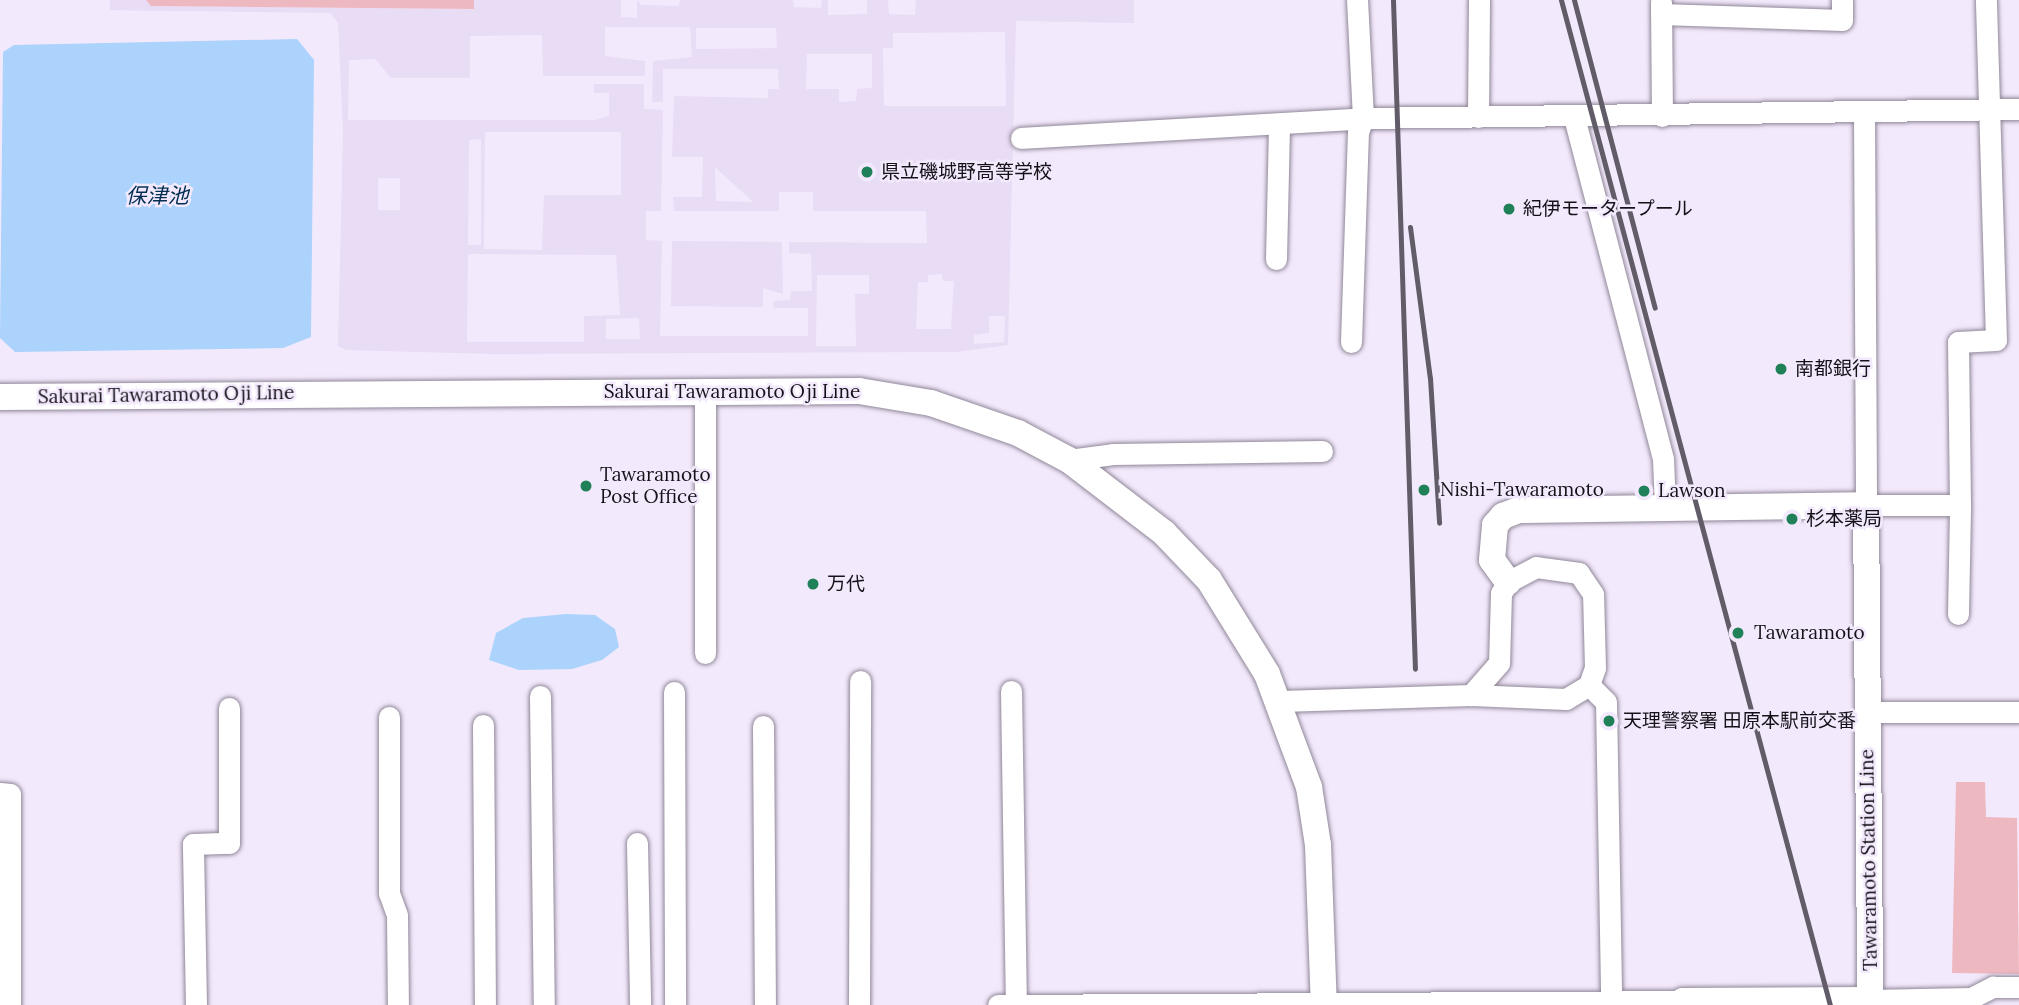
<!DOCTYPE html>
<meta charset="utf-8">
<style>
body{margin:0}
#map{position:relative;width:2019px;height:1005px;overflow:hidden;background:#f3e9fc;font-family:Lora,"Noto Sans JP",serif}
div>[style]{position:absolute}
[style*='--x']{left:calc(var(--x)*1px);top:calc(var(--y)*1px);width:calc(var(--w)*1px);rotate:calc(var(--a)*1deg)}
.built>*{inset:0;background:#e9dcf5}
.green>*{inset:0;background:#eeb8c1}
.water>*{inset:0;background:#abd3fc}
.roads{filter:drop-shadow(0 0 2px #908798) drop-shadow(0 0 2px #908798)}
.minor>*{height:21px;margin:-10.5px;padding:0 10.5px;transform-origin:10.5px;border-radius:10.5px;background:#fff}
.major>*{height:26px;margin:-13px;padding:0 13px;transform-origin:13px;border-radius:13px;background:#fff}
.rail>*{height:5px;margin:-2.5px;padding:0 2.5px;transform-origin:2.5px;border-radius:2.5px;background:#625c68}
.dots>*{width:19px;height:19px;translate:-50% -50%;box-sizing:border-box;border:4px solid #f3e9fc;border-radius:50%}
span{translate:-50% -50%;white-space:nowrap;text-align:center;line-height:1.15;-webkit-text-stroke:5px #f3e9fc;paint-order:stroke}
.poi-label{font-size:19px;color:#141118}
.left{translate:0 -50%;text-align:left}
.street-label{font-size:19px;color:#141118}
.water-label{font-size:21px;color:#002d51;font-style:italic}
</style>
<div id="map">
<div class="built">
<div style="clip-path:polygon(evenodd,110px 0,146px 0,152px 6px,473px 9px,474px 0,621px 0,621px 17px,637px 18px,637px 0,641px 5px,679px 6px,680px 0,793px 0,794px 7px,821px 8px,822px 0,828px 0,828px 15px,867px 14px,867px 0,888px 0,889px 14px,915px 15px,916px 0,1134px 0,1134px 23px,1016px 21px,1008px 345px,956px 352px,491px 354px,346px 350px,338px 346px,343px 131px,338px 23px,331px 13px,110px 10px,110px 0,605px 27px,690px 27px,692px 57px,653px 61px,652px 102px,663px 102px,663px 69px,778px 69px,779px 89px,768px 89px,768px 98px,674px 96px,672px 157px,703px 157px,702px 197px,673px 197px,674px 211px,779px 211px,779px 192px,813px 192px,813px 211px,926px 211px,927px 243px,789px 242px,789px 253px,811px 254px,812px 291px,791px 291px,790px 300px,773px 301px,774px 308px,808px 308px,808px 336px,660px 336px,662px 241px,646px 240px,646px 211px,661px 211px,663px 110px,644px 109px,644px 84px,594px 84px,594px 93px,609px 93px,609px 116px,595px 120px,348px 120px,349px 60px,375px 59px,391px 78px,470px 78px,470px 36px,542px 35px,543px 76px,645px 76px,645px 61px,605px 56px,605px 27px,110px 0,696px 28px,776px 28px,777px 48px,696px 49px,696px 28px,110px 0,1005px 32px,1006px 106px,884px 106px,883px 48px,893px 48px,893px 33px,1005px 32px,110px 0,807px 54px,872px 54px,872px 88px,857px 89px,856px 101px,839px 102px,839px 89px,806px 89px,807px 54px,110px 0,485px 132px,621px 132px,621px 195px,544px 195px,542px 250px,484px 249px,485px 132px,110px 0,481px 139px,481px 245px,468px 245px,469px 140px,481px 139px,110px 0,715px 167px,752px 201px,752px 202px,716px 201px,715px 167px,110px 0,378px 178px,400px 178px,400px 210px,378px 210px,378px 178px,110px 0,468px 254px,616px 255px,620px 315px,584px 316px,584px 342px,467px 342px,468px 254px,110px 0,942px 274px,943px 281px,954px 281px,951px 329px,916px 329px,918px 282px,928px 282px,928px 275px,942px 274px,110px 0,817px 275px,869px 275px,869px 294px,855px 294px,856px 346px,816px 346px,817px 275px,110px 0,989px 316px,1005px 316px,1004px 342px,974px 344px,974px 335px,989px 333px,989px 316px,110px 0,639px 318px,640px 339px,606px 339px,606px 319px,639px 318px)"></div>
<div style="clip-path:polygon(672px 241px,782px 242px,783px 294px,763px 288px,763px 307px,671px 306px)"></div>
</div>
<div class="green">
<div style="clip-path:polygon(146px 0,474px 0,474px 9px,151px 6px)"></div>
<div style="clip-path:polygon(1956px 782px,1985px 782px,1986px 817px,2017px 818px,2019px 974px,1952px 973px)"></div>
</div>
<div class="water">
<div style="clip-path:polygon(297px 39px,314px 60px,311px 337px,283px 348px,15px 352px,0 338px,3px 52px,14px 45px)"></div>
<div style="clip-path:polygon(566px 614px,595px 615px,615px 629px,619px 647px,602px 660px,572px 669px,519px 670px,489px 660px,496px 633px,523px 618px)"></div>
</div>
<div class="roads">
<div class="minor">
<div style="--x:1661;--y:2;--w:114;--a:89.5"></div>
<div style="--x:1661;--y:14;--w:181;--a:1.9"></div>
<div style="--x:1842;--y:20;--w:20;--a:-90"></div>
<div style="--x:1864;--y:113;--w:392;--a:89.7"></div>
<div style="--x:1866;--y:505;--w:94;--a:0"></div>
<div style="--x:1960;--y:505;--w:163;--a:-90.7"></div>
<div style="--x:1958;--y:342;--w:38;--a:-3"></div>
<div style="--x:1996;--y:340;--w:340;--a:-91.7"></div>
<div style="--x:1478;--y:117;--w:117;--a:-89.5"></div>
<div style="--x:1574;--y:117;--w:353;--a:75.4"></div>
<div style="--x:1663;--y:459;--w:48;--a:87.6"></div>
<div style="--x:1021;--y:138;--w:343;--a:-3.3"></div>
<div style="--x:1363;--y:118;--w:656;--a:-0.79"></div>
<div style="--x:1276;--y:259;--w:133;--a:-88.7"></div>
<div style="--x:1351;--y:342;--w:210;--a:-88.1"></div>
<div style="--x:1358;--y:132;--w:15;--a:-70"></div>
<div style="--x:1363;--y:118;--w:118;--a:-92.9"></div>
<div style="--x:705;--y:389;--w:264;--a:90"></div>
<div style="--x:1069;--y:460;--w:44;--a:-7.8"></div>
<div style="--x:1113;--y:454;--w:209;--a:-0.8"></div>
<div style="--x:1958;--y:614;--w:109;--a:-88.9"></div>
<div style="--x:1589;--y:685;--w:24;--a:45"></div>
<div style="--x:1606;--y:702;--w:300;--a:89"></div>
<div style="--x:1011;--y:691;--w:313;--a:89.1"></div>
<div style="--x:674;--y:692;--w:313;--a:89.8"></div>
<div style="--x:540;--y:696;--w:309;--a:89.3"></div>
<div style="--x:1281;--y:701;--w:190;--a:-1.8"></div>
<div style="--x:1471;--y:695;--w:95;--a:2.4"></div>
<div style="--x:1566;--y:699;--w:27;--a:-31"></div>
<div style="--x:1589;--y:685;--w:18;--a:-71"></div>
<div style="--x:1595;--y:668;--w:74;--a:-91.5"></div>
<div style="--x:1593;--y:594;--w:25;--a:-124"></div>
<div style="--x:1579;--y:573;--w:43;--a:-172.1"></div>
<div style="--x:1536;--y:567;--w:32;--a:152"></div>
<div style="--x:1508;--y:582;--w:13;--a:122"></div>
<div style="--x:1501;--y:593;--w:70;--a:91.6"></div>
<div style="--x:1499;--y:663;--w:43;--a:131.2"></div>
<div style="--x:1867;--y:712;--w:152;--a:0"></div>
<div style="--x:389;--y:717;--w:176;--a:90"></div>
<div style="--x:389;--y:893;--w:23;--a:70"></div>
<div style="--x:397;--y:915;--w:90;--a:89.4"></div>
<div style="--x:483;--y:725;--w:280;--a:89.6"></div>
<div style="--x:763;--y:726;--w:279;--a:89.6"></div>
<div style="--x:0;--y:793;--w:10;--a:6"></div>
<div style="--x:10;--y:794;--w:211;--a:90"></div>
<div style="--x:637;--y:843;--w:162;--a:88.9"></div>
<div style="--x:1870;--y:1000;--w:101;--a:-1.1"></div>
<div style="--x:1971;--y:998;--w:25;--a:-27"></div>
<div style="--x:1993;--y:987;--w:26;--a:0"></div>
<div style="--x:196;--y:1005;--w:161;--a:-91.1"></div>
<div style="--x:193;--y:844;--w:36;--a:-2"></div>
<div style="--x:229;--y:843;--w:135;--a:-90"></div>
<div style="--x:859;--y:1005;--w:324;--a:-89.8"></div>
<div style="--x:998;--y:1005;--w:685;--a:-0.33"></div>
</div>
<div class="major">
<div style="--x:0;--y:397;--w:859;--a:-0.4"></div>
<div style="--x:859;--y:391;--w:73;--a:9.5"></div>
<div style="--x:931;--y:403;--w:92;--a:19"></div>
<div style="--x:1018;--y:433;--w:58;--a:27.9"></div>
<div style="--x:1069;--y:460;--w:120;--a:37.5"></div>
<div style="--x:1164;--y:533;--w:65;--a:46.2"></div>
<div style="--x:1209;--y:580;--w:110;--a:58.3"></div>
<div style="--x:1267;--y:674;--w:121;--a:69.6"></div>
<div style="--x:1309;--y:787;--w:59;--a:81.2"></div>
<div style="--x:1318;--y:845;--w:160;--a:87.9"></div>
<div style="--x:1508;--y:582;--w:27;--a:-126"></div>
<div style="--x:1492;--y:560;--w:35;--a:-85"></div>
<div style="--x:1495;--y:525;--w:12;--a:-48"></div>
<div style="--x:1503;--y:516;--w:17;--a:-21"></div>
<div style="--x:1519;--y:510;--w:347;--a:-0.8"></div>
<div style="--x:1866;--y:505;--w:495;--a:89.5"></div>
<div style="--x:1870;--y:1000;--w:187;--a:179.7"></div>
<div style="--x:1683;--y:1001;--w:4;--a:90"></div>
</div>
</div>
<div class="rail">
<div style="--x:1393;--y:0;--w:669;--a:88.12"></div>
<div style="--x:1561;--y:0;--w:1040;--a:75.02"></div>
<div style="--x:1574;--y:0;--w:318;--a:75.3"></div>
<div style="--x:1410;--y:227;--w:152;--a:82.5"></div>
<div style="--x:1430;--y:378;--w:145;--a:86.4"></div>
</div>
<div class="dots">
<div style="left:867px;top:172px;background:#208159"></div>
<div style="left:1509px;top:209px;background:#208159"></div>
<div style="left:1781px;top:369px;background:#208159"></div>
<div style="left:586px;top:486px;background:#208159"></div>
<div style="left:1424px;top:490px;background:#208159"></div>
<div style="left:1644px;top:491px;background:#208159"></div>
<div style="left:1792px;top:519px;background:#208159"></div>
<div style="left:813px;top:584px;background:#208159"></div>
<div style="left:1738px;top:633px;background:#208159"></div>
<div style="left:1609px;top:721px;background:#208159"></div>
</div>
<div class="poi-label">
<span class="left" style="left:881px;top:172px">県立磯城野高等学校</span>
<span class="left" style="left:1523px;top:209px">紀伊モータープール</span>
<span class="left" style="left:1795px;top:369px">南都銀行</span>
<span class="left" style="left:600px;top:486px">Tawaramoto<br>Post Office</span>
<span class="left" style="left:1440px;top:490px">Nishi-Tawaramoto</span>
<span class="left" style="left:1658px;top:491px">Lawson</span>
<span class="left" style="left:1806px;top:519px">杉本薬局</span>
<span class="left" style="left:827px;top:584px">万代</span>
<span class="left" style="left:1754px;top:633px">Tawaramoto</span>
<span class="left" style="left:1623px;top:721px">天理警察署 田原本駅前交番</span>
</div>
<div class="street-label">
<span style="left:732px;top:392px">Sakurai Tawaramoto Oji Line</span>
<span style="left:166px;top:395px;rotate:-1deg">Sakurai Tawaramoto Oji Line</span>
<span style="left:1869px;top:860px;rotate:-91deg">Tawaramoto Station Line</span>
</div>
<div class="water-label">
<span style="left:157px;top:196px">保津池</span>
</div>
</div>
